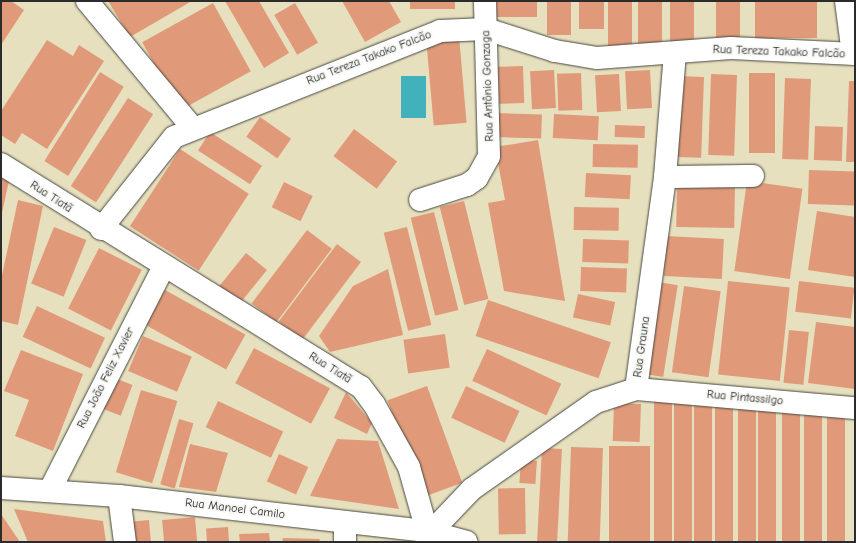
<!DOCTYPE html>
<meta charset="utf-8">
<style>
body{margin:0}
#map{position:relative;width:856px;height:543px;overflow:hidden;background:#e6e0be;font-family:"Comic Neue",sans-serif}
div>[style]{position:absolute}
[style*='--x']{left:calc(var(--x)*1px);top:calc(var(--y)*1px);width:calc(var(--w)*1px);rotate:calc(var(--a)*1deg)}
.water>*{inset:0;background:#41b1bc;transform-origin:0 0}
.building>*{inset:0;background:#e19a79;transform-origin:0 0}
.roads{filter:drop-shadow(0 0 1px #474641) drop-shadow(0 0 1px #474641)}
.minor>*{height:22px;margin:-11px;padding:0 11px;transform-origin:11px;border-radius:11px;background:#fff}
span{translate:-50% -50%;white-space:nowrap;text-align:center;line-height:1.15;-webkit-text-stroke:3.5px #f6f6f2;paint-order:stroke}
.street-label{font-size:12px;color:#2b2b2b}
.frame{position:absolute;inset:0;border:2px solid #2b2b2b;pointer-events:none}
</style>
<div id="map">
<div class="water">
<div style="left:401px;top:76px;width:25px;height:42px"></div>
</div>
<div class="building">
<div style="clip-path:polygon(1px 1px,11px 1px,24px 10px,1px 45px)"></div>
<div style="clip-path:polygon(108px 1px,192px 1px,130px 37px)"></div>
<div style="clip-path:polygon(225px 1px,259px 1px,289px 53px,264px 68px)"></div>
<div style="clip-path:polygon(342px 1px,389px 1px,401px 22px,365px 42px)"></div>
<div style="left:410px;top:1px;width:45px;height:8px"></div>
<div style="left:497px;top:1px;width:40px;height:16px"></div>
<div style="left:547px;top:1px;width:24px;height:34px"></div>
<div style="left:579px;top:1px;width:25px;height:28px"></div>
<div style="left:608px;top:1px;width:24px;height:46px"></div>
<div style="left:638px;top:1px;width:24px;height:47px"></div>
<div style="left:670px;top:1px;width:24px;height:43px"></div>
<div style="left:716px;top:1px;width:24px;height:42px"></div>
<div style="left:755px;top:1px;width:62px;height:37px"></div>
<div style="left:213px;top:3px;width:78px;height:81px;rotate:61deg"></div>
<div style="left:295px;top:3px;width:46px;height:24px;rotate:60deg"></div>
<div style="left:459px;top:36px;width:87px;height:33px;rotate:85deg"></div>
<div style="clip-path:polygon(47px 40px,73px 56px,79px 45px,104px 61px,47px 149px,22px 133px,15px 144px,1px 135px,1px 111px)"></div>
<div style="left:523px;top:66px;width:37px;height:25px;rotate:88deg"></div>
<div style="left:554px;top:70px;width:38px;height:24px;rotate:87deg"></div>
<div style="left:650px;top:70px;width:38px;height:25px;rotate:87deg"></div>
<div style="left:100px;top:72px;width:28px;height:105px;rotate:32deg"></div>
<div style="left:581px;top:73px;width:37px;height:24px;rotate:88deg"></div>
<div style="left:749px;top:73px;width:26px;height:80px"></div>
<div style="left:619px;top:74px;width:37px;height:24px;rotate:87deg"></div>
<div style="left:711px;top:74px;width:26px;height:81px;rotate:2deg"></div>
<div style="left:678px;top:76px;width:26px;height:81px;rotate:2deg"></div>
<div style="left:785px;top:78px;width:26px;height:81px;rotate:2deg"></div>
<div style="clip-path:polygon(849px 81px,855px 81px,855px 162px,846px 162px)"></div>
<div style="left:128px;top:98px;width:30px;height:105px;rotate:33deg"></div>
<div style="left:496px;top:113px;width:46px;height:24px;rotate:2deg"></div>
<div style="left:554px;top:114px;width:45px;height:24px;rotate:3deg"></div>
<div style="left:260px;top:117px;width:38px;height:24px;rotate:35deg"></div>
<div style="left:615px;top:125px;width:30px;height:12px;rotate:2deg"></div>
<div style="left:815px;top:126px;width:28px;height:34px;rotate:2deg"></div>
<div style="left:354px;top:129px;width:54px;height:34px;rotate:37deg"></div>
<div style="left:210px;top:132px;width:62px;height:22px;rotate:33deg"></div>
<div style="clip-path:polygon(538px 140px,565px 301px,504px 291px,488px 203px,505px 200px,495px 147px)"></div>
<div style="left:593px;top:144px;width:45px;height:23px;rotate:1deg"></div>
<div style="left:180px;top:149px;width:82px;height:92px;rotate:33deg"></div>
<div style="left:809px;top:170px;width:46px;height:34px;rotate:2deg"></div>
<div style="left:586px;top:173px;width:45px;height:24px;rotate:3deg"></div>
<div style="clip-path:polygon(1px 174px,10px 176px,2px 213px,1px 213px)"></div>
<div style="left:747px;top:181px;width:56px;height:91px;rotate:8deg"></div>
<div style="left:284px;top:182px;width:32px;height:28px;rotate:26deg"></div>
<div style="left:677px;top:184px;width:58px;height:43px;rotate:1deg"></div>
<div style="clip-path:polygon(18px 200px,43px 206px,18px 325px,1px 321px,1px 280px)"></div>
<div style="left:464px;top:201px;width:101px;height:25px;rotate:76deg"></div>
<div style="left:574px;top:207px;width:45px;height:23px;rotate:1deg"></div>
<div style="clip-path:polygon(817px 211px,855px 217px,855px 277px,808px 270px)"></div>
<div style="left:434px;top:212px;width:101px;height:24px;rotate:76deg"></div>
<div style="left:54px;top:227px;width:35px;height:61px;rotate:22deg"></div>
<div style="left:407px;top:227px;width:101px;height:24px;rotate:76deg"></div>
<div style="left:307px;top:230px;width:31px;height:92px;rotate:37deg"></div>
<div style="left:666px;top:236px;width:58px;height:40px;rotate:3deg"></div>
<div style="left:583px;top:239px;width:46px;height:23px;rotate:2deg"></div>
<div style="left:337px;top:244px;width:30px;height:97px;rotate:37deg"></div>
<div style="left:99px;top:248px;width:48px;height:68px;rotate:27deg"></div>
<div style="left:246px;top:253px;width:27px;height:43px;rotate:39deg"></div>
<div style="left:581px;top:267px;width:46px;height:24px;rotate:2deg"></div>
<div style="clip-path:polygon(388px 269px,403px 335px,330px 352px,319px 336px,353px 286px)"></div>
<div style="left:728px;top:281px;width:62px;height:94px;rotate:6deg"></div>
<div style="left:799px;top:281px;width:56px;height:31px;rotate:7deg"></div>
<div style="left:658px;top:282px;width:20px;height:93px;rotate:9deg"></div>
<div style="left:684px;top:286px;width:37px;height:87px;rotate:8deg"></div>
<div style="left:165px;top:290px;width:92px;height:40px;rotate:29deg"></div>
<div style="left:578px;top:294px;width:38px;height:24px;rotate:12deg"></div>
<div style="left:488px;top:300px;width:130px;height:38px;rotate:19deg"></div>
<div style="left:37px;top:306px;width:75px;height:34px;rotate:25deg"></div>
<div style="clip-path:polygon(816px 322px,855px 327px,855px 389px,808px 383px)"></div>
<div style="left:789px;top:330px;width:20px;height:53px;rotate:6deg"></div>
<div style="left:445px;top:334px;width:34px;height:42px;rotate:82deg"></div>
<div style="left:143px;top:336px;width:53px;height:38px;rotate:23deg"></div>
<div style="left:254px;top:348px;width:86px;height:40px;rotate:28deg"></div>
<div style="left:487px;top:349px;width:82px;height:35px;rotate:25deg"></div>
<div style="clip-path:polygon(21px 350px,83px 374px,53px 451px,15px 436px,29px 400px,4px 391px)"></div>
<div style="left:112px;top:377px;width:22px;height:33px;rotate:21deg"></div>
<div style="left:427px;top:386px;width:103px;height:42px;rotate:70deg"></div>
<div style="left:466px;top:386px;width:59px;height:35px;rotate:25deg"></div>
<div style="left:141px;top:390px;width:38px;height:86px;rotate:17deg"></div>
<div style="clip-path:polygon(346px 392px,372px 423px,367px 434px,334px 418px)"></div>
<div style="left:674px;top:400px;width:18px;height:142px"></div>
<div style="left:218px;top:401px;width:72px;height:29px;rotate:25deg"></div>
<div style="left:654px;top:401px;width:18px;height:141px"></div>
<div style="left:694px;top:402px;width:18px;height:140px"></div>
<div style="left:614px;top:403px;width:27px;height:38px;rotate:2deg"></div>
<div style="left:715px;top:403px;width:18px;height:139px"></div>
<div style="left:738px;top:405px;width:18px;height:137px"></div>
<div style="left:758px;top:406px;width:18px;height:136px"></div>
<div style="left:782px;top:406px;width:18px;height:136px"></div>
<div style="left:827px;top:409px;width:18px;height:133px"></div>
<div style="left:804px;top:410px;width:18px;height:132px"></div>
<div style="left:179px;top:419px;width:15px;height:68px;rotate:16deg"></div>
<div style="clip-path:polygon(337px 439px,378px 441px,399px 509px,310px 496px)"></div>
<div style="clip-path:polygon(190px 444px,228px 453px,216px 492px,179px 487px)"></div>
<div style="left:609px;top:446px;width:41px;height:96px"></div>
<div style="left:571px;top:447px;width:32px;height:95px;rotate:2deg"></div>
<div style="left:542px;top:448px;width:20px;height:94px;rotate:3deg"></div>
<div style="left:279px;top:454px;width:32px;height:30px;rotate:24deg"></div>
<div style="left:521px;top:460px;width:16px;height:23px;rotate:4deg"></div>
<div style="left:525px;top:488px;width:46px;height:27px;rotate:89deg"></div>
<div style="clip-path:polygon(14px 509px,103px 521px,106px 542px,28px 542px)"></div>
<div style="clip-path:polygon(1px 514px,20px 542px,1px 542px)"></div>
<div style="left:195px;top:517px;width:25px;height:33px;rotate:85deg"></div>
<div style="left:149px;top:520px;width:22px;height:16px;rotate:85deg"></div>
<div style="left:228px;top:527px;width:15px;height:22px;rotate:86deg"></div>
<div style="clip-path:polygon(269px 533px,270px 542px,240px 542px,239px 534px)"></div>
<div style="clip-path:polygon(283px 538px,320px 539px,319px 542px,282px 542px)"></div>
</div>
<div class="roads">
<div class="minor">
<div style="--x:87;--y:1;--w:164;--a:50.2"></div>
<div style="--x:846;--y:1;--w:53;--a:82.5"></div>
<div style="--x:1;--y:164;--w:423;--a:31.8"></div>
<div style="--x:361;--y:387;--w:21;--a:53"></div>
<div style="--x:374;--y:404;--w:72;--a:60.9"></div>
<div style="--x:409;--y:467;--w:66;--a:74.3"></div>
<div style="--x:665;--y:177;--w:88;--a:-0.7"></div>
<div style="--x:420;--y:200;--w:49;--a:-17.7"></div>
<div style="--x:467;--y:185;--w:12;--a:-35"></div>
<div style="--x:477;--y:178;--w:25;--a:-61"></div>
<div style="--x:489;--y:156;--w:155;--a:-91.5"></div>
<div style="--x:101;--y:229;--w:117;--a:-51.6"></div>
<div style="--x:174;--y:137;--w:286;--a:-21.7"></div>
<div style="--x:440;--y:31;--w:46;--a:-2.5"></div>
<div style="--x:486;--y:29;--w:72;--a:17.7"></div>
<div style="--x:555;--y:51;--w:43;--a:9.5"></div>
<div style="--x:597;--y:58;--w:134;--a:-4.3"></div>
<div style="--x:731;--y:48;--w:124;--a:2.8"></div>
<div style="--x:636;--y:389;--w:220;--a:5"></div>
<div style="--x:1;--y:488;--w:118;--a:3.9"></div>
<div style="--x:119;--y:496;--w:310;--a:6.5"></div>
<div style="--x:427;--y:531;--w:41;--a:15.4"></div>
<div style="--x:50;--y:490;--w:251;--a:-63"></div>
<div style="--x:119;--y:496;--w:46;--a:82.6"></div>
<div style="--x:431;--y:532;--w:59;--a:-46.4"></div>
<div style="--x:472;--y:489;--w:151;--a:-35.1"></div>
<div style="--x:596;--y:402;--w:42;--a:-18"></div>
<div style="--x:636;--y:389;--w:214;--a:-82.2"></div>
<div style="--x:665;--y:177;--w:124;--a:-85.4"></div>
<div style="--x:345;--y:542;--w:19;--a:-90"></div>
</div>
</div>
<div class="street-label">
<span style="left:779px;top:52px;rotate:2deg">Rua Tereza Takako Falcão</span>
<span style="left:369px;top:58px;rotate:-21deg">Rua Tereza Takako Falcão</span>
<span style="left:488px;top:86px;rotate:-92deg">Rua Antônio Gonzaga</span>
<span style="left:51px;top:197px;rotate:33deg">Rua Tiatã</span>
<span style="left:642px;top:347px;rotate:-82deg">Rua Grauna</span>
<span style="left:330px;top:368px;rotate:32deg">Rua Tiatã</span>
<span style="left:106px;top:378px;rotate:-63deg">Rua João Feliz Xavier</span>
<span style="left:745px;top:398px;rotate:5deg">Rua Pintassilgo</span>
<span style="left:235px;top:509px;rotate:7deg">Rua Manoel Camilo</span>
</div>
<div class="frame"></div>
</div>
